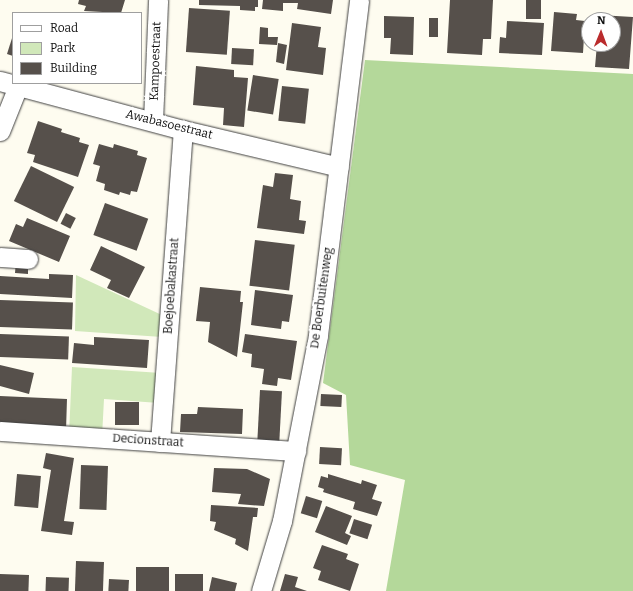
<!DOCTYPE html>
<style>
body{margin:0}
#map{position:relative;width:633px;height:591px;overflow:hidden;background:#fefcf0;font-family:Bitter,serif}
div>[style]{position:absolute}
[style*='--x']{left:calc(var(--x)*1px);top:calc(var(--y)*1px);width:calc(var(--w)*1px);rotate:calc(var(--a)*1deg)}
.green>*{inset:0;background:#d1e8ba}
.forest>*{inset:0;background:#b4d89a}
.building>*{inset:0;background:#56504b;transform-origin:0 0}
.roads{filter:drop-shadow(0 0 1px #414141) drop-shadow(0 0 1px #414141)}
.minor>*{height:19px;margin:-9.5px;padding:0 9.5px;transform-origin:9.5px;border-radius:9.5px;background:#fff}
span{translate:-50% -50%;white-space:nowrap;text-align:center;line-height:1.15;-webkit-text-stroke:4px #fff;paint-order:stroke}
.street-label{font-size:12px;color:#0e0e0e}
.legend{position:absolute;left:12px;top:12px;width:130px;height:72px;box-sizing:border-box;background:#fff;border:1px solid #9f9f9f;margin:0;padding:5px 7px;list-style:none;font-size:12px;color:#0e0e0e}
.legend li{display:flex;align-items:center;gap:8px;height:20px}
.legend b{width:20px;border:1px solid #9f9f9f}
.north{position:absolute;left:581px;top:12px;width:40px;height:40px;box-sizing:border-box;background:#fff;border:1px solid #9f9f9f;border-radius:50%;rotate:1deg;font-size:11px;font-weight:700;line-height:16px;text-align:center;color:#0e0e0e}
.north::after{content:'';display:block;margin:auto;width:14px;height:18px;background:#ba2b2d;clip-path:polygon(50% 0,100% 100%,50% 72%,0 100%)}
</style>
<div id="map">
<div class="green">
<div style="clip-path:polygon(76px 275px,164px 316px,162px 337px,75px 331px)"></div>
<div style="clip-path:polygon(72px 367px,161px 373px,159px 403px,104px 399px,102px 437px,69px 435px)"></div>
</div>
<div class="forest">
<div style="clip-path:polygon(365px 60px,633px 74px,633px 591px,386px 591px,405px 480px,350px 465px,346px 395px,323px 383px)"></div>
</div>
<div class="building">
<div style="clip-path:polygon(79px 0,125px 0,121px 13px,84px 11px,86px 6px,78px 4px)"></div>
<div style="clip-path:polygon(199px 0,258px 0,258px 7px,255px 7px,255px 11px,240px 10px,240px 6px,199px 5px)"></div>
<div style="clip-path:polygon(263px 0,333px 0,331px 14px,297px 9px,298px 3px,283px 3px,283px 11px,262px 9px)"></div>
<div style="clip-path:polygon(450px 0,493px 0,491px 39px,483px 39px,482px 55px,447px 53px)"></div>
<div style="left:526px;top:0;width:15px;height:19px"></div>
<div style="left:189px;top:8px;width:41px;height:44px;rotate:4deg"></div>
<div style="clip-path:polygon(554px 12px,577px 14px,576px 20px,585px 21px,583px 53px,551px 51px)"></div>
<div style="clip-path:polygon(599px 15px,633px 17px,629px 69px,595px 67px,597px 44px,613px 44px,613px 20px,598px 20px)"></div>
<div style="clip-path:polygon(384px 16px,414px 17px,413px 55px,390px 54px,391px 38px,384px 38px)"></div>
<div style="left:429px;top:18px;width:9px;height:19px"></div>
<div style="clip-path:polygon(507px 21px,544px 23px,542px 55px,499px 53px,500px 37px,506px 38px)"></div>
<div style="clip-path:polygon(292px 23px,321px 27px,318px 47px,326px 48px,323px 75px,286px 70px)"></div>
<div style="clip-path:polygon(260px 27px,268px 28px,268px 37px,278px 37px,277px 45px,259px 44px)"></div>
<div style="clip-path:polygon(13px 35px,13px 56px,7px 54px)"></div>
<div style="clip-path:polygon(278px 43px,287px 45px,284px 64px,276px 62px)"></div>
<div style="left:232px;top:48px;width:22px;height:16px;rotate:3deg"></div>
<div style="clip-path:polygon(196px 66px,234px 70px,234px 77px,248px 78px,244px 127px,223px 125px,224px 108px,193px 105px)"></div>
<div style="left:253px;top:75px;width:26px;height:36px;rotate:9deg"></div>
<div style="left:282px;top:86px;width:27px;height:35px;rotate:6deg"></div>
<div style="clip-path:polygon(38px 121px,62px 129px,61px 132px,80px 138px,79px 142px,89px 145px,78px 177px,33px 162px,35px 155px,27px 153px)"></div>
<div style="clip-path:polygon(99px 144px,113px 148px,114px 144px,138px 151px,137px 155px,147px 158px,137px 192px,131px 191px,130px 195px,120px 192px,119px 195px,104px 190px,105px 184px,96px 181px,100px 166px,93px 164px)"></div>
<div style="left:31px;top:166px;width:48px;height:39px;rotate:26deg"></div>
<div style="clip-path:polygon(275px 173px,293px 175px,290px 199px,301px 201px,299px 220px,306px 221px,304px 234px,257px 228px,263px 185px,273px 187px)"></div>
<div style="left:105px;top:203px;width:46px;height:34px;rotate:20deg"></div>
<div style="left:66px;top:213px;width:11px;height:12px;rotate:27deg"></div>
<div style="clip-path:polygon(27px 218px,70px 236px,59px 262px,9px 241px,16px 224px,23px 227px)"></div>
<div style="left:255px;top:240px;width:40px;height:46px;rotate:7deg"></div>
<div style="clip-path:polygon(101px 246px,145px 267px,129px 298px,107px 288px,111px 280px,90px 270px)"></div>
<div style="clip-path:polygon(16px 261px,28px 261px,28px 274px,15px 273px)"></div>
<div style="clip-path:polygon(49px 274px,73px 275px,72px 298px,0 294px,0 276px,49px 279px)"></div>
<div style="clip-path:polygon(200px 287px,241px 291px,240px 302px,243px 302px,237px 357px,208px 342px,210px 322px,196px 321px)"></div>
<div style="clip-path:polygon(255px 290px,293px 295px,289px 322px,282px 321px,281px 329px,251px 325px)"></div>
<div style="left:0;top:300px;width:73px;height:27px;rotate:2deg"></div>
<div style="left:0;top:334px;width:69px;height:23px;rotate:2deg"></div>
<div style="clip-path:polygon(245px 334px,297px 341px,291px 380px,278px 378px,277px 386px,262px 384px,264px 369px,251px 367px,252px 354px,242px 352px)"></div>
<div style="clip-path:polygon(94px 337px,149px 340px,147px 368px,72px 363px,74px 343px,94px 345px)"></div>
<div style="clip-path:polygon(0 365px,34px 373px,29px 394px,0 386px)"></div>
<div style="left:260px;top:390px;width:22px;height:50px;rotate:3deg"></div>
<div style="left:321px;top:394px;width:21px;height:12px;rotate:3deg"></div>
<div style="clip-path:polygon(0 396px,67px 399px,66px 430px,0 423px)"></div>
<div style="left:115px;top:402px;width:24px;height:23px"></div>
<div style="clip-path:polygon(198px 407px,243px 409px,242px 434px,180px 432px,181px 414px,197px 414px)"></div>
<div style="left:320px;top:447px;width:22px;height:17px;rotate:3deg"></div>
<div style="clip-path:polygon(46px 453px,74px 458px,64px 521px,74px 522px,72px 535px,41px 531px,51px 470px,43px 468px)"></div>
<div style="left:81px;top:465px;width:27px;height:44px;rotate:2deg"></div>
<div style="clip-path:polygon(214px 468px,247px 469px,270px 479px,264px 506px,238px 504px,241px 494px,212px 492px)"></div>
<div style="left:17px;top:474px;width:24px;height:32px;rotate:5deg"></div>
<div style="clip-path:polygon(328px 474px,361px 484px,362px 480px,377px 485px,372px 499px,382px 502px,377px 516px,353px 509px,355px 502px,323px 492px,324px 489px,318px 487px,321px 476px,328px 478px)"></div>
<div style="left:306px;top:496px;width:17px;height:18px;rotate:17deg"></div>
<div style="clip-path:polygon(211px 505px,258px 508px,257px 517px,253px 517px,248px 551px,235px 544px,236px 539px,214px 530px,216px 522px,210px 521px)"></div>
<div style="clip-path:polygon(326px 506px,352px 516px,345px 533px,351px 536px,347px 545px,315px 532px)"></div>
<div style="left:354px;top:519px;width:19px;height:15px;rotate:18deg"></div>
<div style="clip-path:polygon(322px 545px,348px 554px,346px 559px,359px 564px,350px 591px,318px 580px,321px 571px,313px 568px)"></div>
<div style="left:76px;top:561px;width:28px;height:30px;rotate:2deg"></div>
<div style="left:169px;top:567px;width:24px;height:33px;rotate:90deg"></div>
<div style="left:0;top:574px;width:29px;height:17px;rotate:2deg"></div>
<div style="left:175px;top:574px;width:28px;height:17px"></div>
<div style="clip-path:polygon(285px 574px,298px 577px,295px 587px,307px 591px,280px 591px)"></div>
<div style="left:46px;top:577px;width:23px;height:14px;rotate:2deg"></div>
<div style="clip-path:polygon(212px 577px,237px 583px,235px 591px,209px 591px)"></div>
<div style="left:109px;top:579px;width:20px;height:12px;rotate:3deg"></div>
</div>
<div class="roads">
<div class="minor">
<div style="--x:0;--y:81;--w:189;--a:15"></div>
<div style="--x:183;--y:130;--w:160;--a:13.3"></div>
<div style="--x:153;--y:121;--w:121;--a:-87.6"></div>
<div style="--x:0;--y:131;--w:48;--a:-68.2"></div>
<div style="--x:0;--y:257;--w:28;--a:4"></div>
<div style="--x:0;--y:431;--w:297;--a:3.9"></div>
<div style="--x:160;--y:442;--w:313;--a:-85.8"></div>
<div style="--x:261;--y:591;--w:73;--a:-73.3"></div>
<div style="--x:282;--y:521;--w:189;--a:-79"></div>
<div style="--x:318;--y:335;--w:337;--a:-83"></div>
</div>
</div>
<div class="street-label">
<span style="left:156px;top:61px;rotate:-88deg">Kampoestraat</span>
<span style="left:169px;top:125px;rotate:14deg">Awabasoestraat</span>
<span style="left:172px;top:286px;rotate:-86deg">Boejoebakastraat</span>
<span style="left:322px;top:298px;rotate:-82deg">De Boerbuitenweg</span>
<span style="left:148px;top:441px;rotate:4deg">Decionstraat</span>
</div>
<ul class="legend">
<li><b style="height:5px;background:#fff"></b>Road</li>
<li><b style="height:11px;background:#d1e8ba"></b>Park</li>
<li><b style="height:11px;background:#56504b"></b>Building</li>
</ul>
<div class="north">N</div>
</div>
